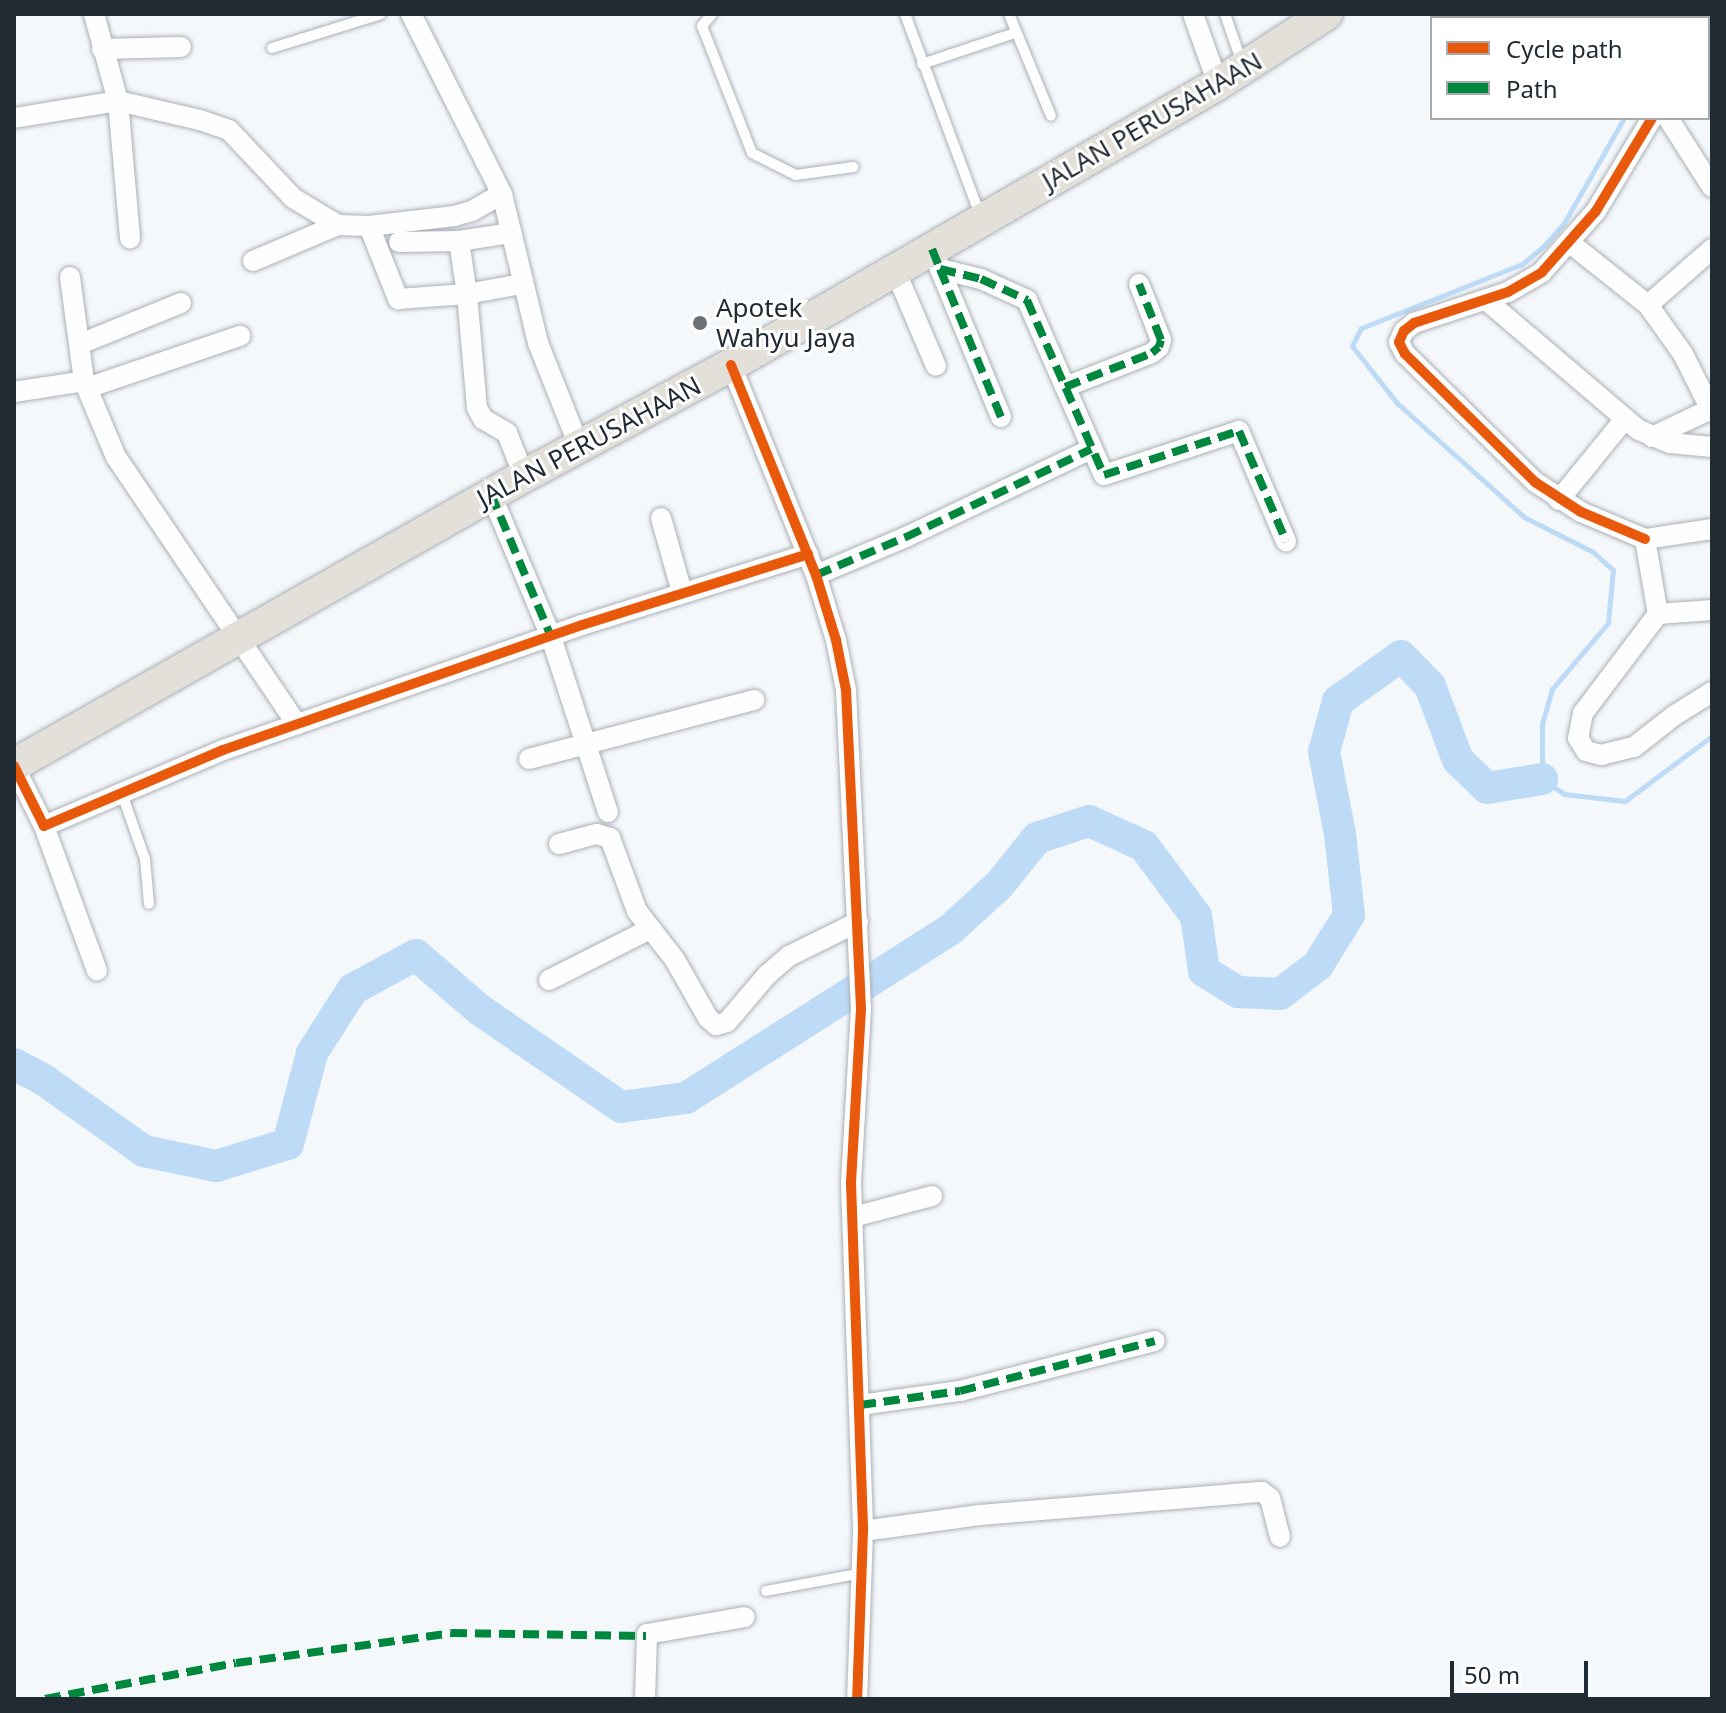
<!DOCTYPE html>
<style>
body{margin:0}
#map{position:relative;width:1726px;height:1713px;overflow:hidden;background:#f5f8fb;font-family:"Noto Sans",sans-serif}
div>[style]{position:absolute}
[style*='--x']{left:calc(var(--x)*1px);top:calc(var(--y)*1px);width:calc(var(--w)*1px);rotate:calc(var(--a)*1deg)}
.stream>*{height:5px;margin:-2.5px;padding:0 2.5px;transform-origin:2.5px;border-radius:2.5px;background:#bddbf7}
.river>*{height:32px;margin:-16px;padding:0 16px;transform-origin:16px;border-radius:16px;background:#bddbf7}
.roads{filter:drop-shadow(0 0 2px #aab0b6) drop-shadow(0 0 2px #aab0b6)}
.service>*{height:10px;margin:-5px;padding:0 5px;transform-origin:5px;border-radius:5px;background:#fefefe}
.minor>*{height:20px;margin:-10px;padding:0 10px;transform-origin:10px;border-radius:10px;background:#fefefe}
.primary>*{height:32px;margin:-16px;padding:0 16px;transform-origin:16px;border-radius:16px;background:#e3e0d9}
.quiet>*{height:8px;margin-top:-4px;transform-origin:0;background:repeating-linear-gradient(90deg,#00873e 0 16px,transparent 0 24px)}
.cycleway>*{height:10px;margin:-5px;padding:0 5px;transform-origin:5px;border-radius:5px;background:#e8590c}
.dots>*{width:22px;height:22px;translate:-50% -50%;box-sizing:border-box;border:4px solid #fff;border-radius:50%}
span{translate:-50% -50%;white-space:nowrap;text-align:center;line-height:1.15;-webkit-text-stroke:6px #fff;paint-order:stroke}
.street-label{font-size:26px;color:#212b33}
.poi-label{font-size:26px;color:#212b33}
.left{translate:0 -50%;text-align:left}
.frame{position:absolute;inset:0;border:16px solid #212b33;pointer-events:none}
.legend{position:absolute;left:1430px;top:16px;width:280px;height:104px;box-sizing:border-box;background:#fff;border:2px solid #a6aaad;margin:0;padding:10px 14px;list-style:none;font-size:24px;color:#212b33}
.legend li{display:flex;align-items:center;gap:16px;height:40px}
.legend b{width:40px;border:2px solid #a6aaad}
.scale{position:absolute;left:1450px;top:1661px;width:138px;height:36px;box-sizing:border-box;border:4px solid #212b33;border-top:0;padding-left:10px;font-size:24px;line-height:28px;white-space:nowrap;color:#212b33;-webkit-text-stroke:6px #fff;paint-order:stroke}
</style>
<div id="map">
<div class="stream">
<div style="--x:1677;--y:18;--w:5;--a:-53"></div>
<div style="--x:1624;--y:118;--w:121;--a:119.7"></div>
<div style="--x:1564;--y:223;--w:28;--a:131"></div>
<div style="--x:1546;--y:244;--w:31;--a:140"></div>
<div style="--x:1522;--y:264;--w:173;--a:158.3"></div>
<div style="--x:1361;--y:328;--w:20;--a:117"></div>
<div style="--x:1352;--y:346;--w:73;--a:51.7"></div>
<div style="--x:1397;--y:403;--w:171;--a:41.9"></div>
<div style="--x:1524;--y:517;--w:77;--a:26.9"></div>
<div style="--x:1593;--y:552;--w:27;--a:42"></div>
<div style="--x:1613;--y:570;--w:53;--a:95.4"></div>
<div style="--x:1608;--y:623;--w:87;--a:130.3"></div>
<div style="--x:1552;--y:689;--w:37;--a:106"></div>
<div style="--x:1542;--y:725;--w:54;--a:90"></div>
<div style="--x:1542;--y:779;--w:27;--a:34"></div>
<div style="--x:1564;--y:794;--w:61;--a:6.5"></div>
<div style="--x:1625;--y:801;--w:109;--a:-36.8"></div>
</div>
<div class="river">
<div style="--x:14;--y:1064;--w:34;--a:28"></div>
<div style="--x:44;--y:1080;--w:123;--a:35.4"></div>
<div style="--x:144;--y:1151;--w:74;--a:11.8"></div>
<div style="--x:216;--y:1166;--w:75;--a:-17"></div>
<div style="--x:288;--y:1144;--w:94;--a:-75.2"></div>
<div style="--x:312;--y:1053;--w:76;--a:-57.4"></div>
<div style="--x:353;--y:989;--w:72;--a:-28.4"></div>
<div style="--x:416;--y:955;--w:84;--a:40.7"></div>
<div style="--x:480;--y:1010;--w:171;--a:34.5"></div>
<div style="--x:621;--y:1107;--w:66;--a:-7.9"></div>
<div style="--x:686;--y:1098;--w:314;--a:-32.5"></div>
<div style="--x:951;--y:929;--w:65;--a:-42.5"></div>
<div style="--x:999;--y:885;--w:60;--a:-51"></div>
<div style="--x:1037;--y:838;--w:55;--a:-18.1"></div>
<div style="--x:1089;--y:821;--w:60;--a:24.4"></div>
<div style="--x:1144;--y:846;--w:87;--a:53.4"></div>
<div style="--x:1196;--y:916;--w:56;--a:81.7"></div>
<div style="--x:1204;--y:971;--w:40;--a:32"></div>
<div style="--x:1238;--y:992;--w:42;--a:2.7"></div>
<div style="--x:1280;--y:994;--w:48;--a:-37.3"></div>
<div style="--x:1318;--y:965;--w:59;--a:-58.2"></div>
<div style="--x:1349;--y:915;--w:81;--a:-96.3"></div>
<div style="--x:1340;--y:834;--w:84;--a:-101"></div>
<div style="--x:1324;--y:752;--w:53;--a:-74.6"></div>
<div style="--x:1338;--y:701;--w:77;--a:-35.5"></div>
<div style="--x:1401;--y:656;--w:42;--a:46"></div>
<div style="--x:1430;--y:686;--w:79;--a:69.3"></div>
<div style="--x:1458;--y:760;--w:40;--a:44"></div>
<div style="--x:1487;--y:788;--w:56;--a:-9.3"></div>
</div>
<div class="roads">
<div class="service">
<div style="--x:712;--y:14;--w:16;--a:130"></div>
<div style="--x:702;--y:26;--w:136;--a:68.5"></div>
<div style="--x:752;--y:153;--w:49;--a:26.6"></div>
<div style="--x:796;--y:175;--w:58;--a:-8"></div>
<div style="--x:905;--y:14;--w:215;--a:69.5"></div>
<div style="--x:1009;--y:14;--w:110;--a:67.6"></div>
<div style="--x:1225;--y:14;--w:52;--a:70.9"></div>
<div style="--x:272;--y:48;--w:114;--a:-17.3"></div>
<div style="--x:922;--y:64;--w:98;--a:-18.4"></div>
<div style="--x:121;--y:791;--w:72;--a:70.6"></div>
<div style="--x:145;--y:859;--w:45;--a:84.9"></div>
<div style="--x:766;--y:1591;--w:98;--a:-10.6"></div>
</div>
<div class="minor">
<div style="--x:94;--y:14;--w:90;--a:74.6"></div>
<div style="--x:118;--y:101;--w:138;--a:85"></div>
<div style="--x:411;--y:14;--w:202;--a:63.2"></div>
<div style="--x:502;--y:194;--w:153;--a:76.4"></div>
<div style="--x:538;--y:343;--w:111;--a:68.3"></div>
<div style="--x:1193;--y:14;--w:74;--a:70.3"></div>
<div style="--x:1581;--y:18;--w:5;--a:-53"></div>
<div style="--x:1708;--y:32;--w:6;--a:-51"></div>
<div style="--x:102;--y:49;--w:79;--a:-1.5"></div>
<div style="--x:14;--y:118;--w:105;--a:-9.3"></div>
<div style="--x:118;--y:101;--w:84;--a:13"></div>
<div style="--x:200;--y:120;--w:31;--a:19"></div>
<div style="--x:229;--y:130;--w:93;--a:46.7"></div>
<div style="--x:293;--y:198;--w:52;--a:31"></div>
<div style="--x:338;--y:225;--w:31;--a:2"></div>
<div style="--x:369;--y:226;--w:86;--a:-6.7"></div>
<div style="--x:454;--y:216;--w:19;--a:-16"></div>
<div style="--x:472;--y:211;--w:34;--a:-30"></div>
<div style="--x:1668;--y:118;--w:82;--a:57.5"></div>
<div style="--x:369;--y:226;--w:79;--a:68.3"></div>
<div style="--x:398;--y:299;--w:69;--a:-4.1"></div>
<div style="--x:467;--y:294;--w:114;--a:85"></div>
<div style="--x:477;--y:408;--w:13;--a:61"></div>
<div style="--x:483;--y:419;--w:28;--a:30"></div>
<div style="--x:507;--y:433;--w:46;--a:68.4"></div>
<div style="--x:459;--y:241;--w:53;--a:-8.7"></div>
<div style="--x:399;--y:242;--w:60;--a:-1"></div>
<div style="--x:459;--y:241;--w:54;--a:81.4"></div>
<div style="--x:467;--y:294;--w:55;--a:-10.5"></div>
<div style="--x:1570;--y:243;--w:100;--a:38.5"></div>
<div style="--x:1648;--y:305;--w:60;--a:54.5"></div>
<div style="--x:1683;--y:354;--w:65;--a:63.4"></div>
<div style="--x:932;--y:249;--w:22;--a:68"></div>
<div style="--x:940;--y:269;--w:42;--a:13.7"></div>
<div style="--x:981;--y:279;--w:51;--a:24.5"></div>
<div style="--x:1027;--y:300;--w:191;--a:66.3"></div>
<div style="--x:1104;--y:475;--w:142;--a:-18.1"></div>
<div style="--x:1239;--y:431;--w:120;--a:66.9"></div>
<div style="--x:253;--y:261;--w:92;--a:-23"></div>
<div style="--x:940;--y:269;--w:160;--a:67.6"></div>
<div style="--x:895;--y:270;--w:104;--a:66.9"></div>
<div style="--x:1486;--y:300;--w:201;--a:40.4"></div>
<div style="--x:1639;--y:430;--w:34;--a:23"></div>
<div style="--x:1670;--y:443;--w:42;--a:5.4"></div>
<div style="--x:1648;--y:305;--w:85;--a:-41.2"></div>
<div style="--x:80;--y:344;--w:109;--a:-22.1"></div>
<div style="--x:731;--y:365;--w:227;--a:68"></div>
<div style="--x:816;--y:575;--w:68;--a:72.9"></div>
<div style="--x:836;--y:640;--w:51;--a:78.7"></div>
<div style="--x:846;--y:690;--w:319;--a:87.3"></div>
<div style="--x:861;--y:1009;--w:174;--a:93.3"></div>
<div style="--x:851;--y:1183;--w:348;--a:88"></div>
<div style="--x:863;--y:1531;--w:168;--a:92"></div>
<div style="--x:84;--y:381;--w:82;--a:67.2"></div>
<div style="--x:116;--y:457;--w:323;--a:55.9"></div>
<div style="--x:1065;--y:387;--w:93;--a:-21.3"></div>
<div style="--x:1152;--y:353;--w:9;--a:-41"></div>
<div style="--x:1159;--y:347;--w:7;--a:-74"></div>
<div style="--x:1161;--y:340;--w:60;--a:-111.4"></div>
<div style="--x:87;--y:388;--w:162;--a:-18.8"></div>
<div style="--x:14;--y:392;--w:71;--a:-8.9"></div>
<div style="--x:84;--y:381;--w:105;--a:-97.7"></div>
<div style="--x:1652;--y:437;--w:65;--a:-25.4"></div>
<div style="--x:491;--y:494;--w:155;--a:67.2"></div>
<div style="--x:551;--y:637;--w:184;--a:72"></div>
<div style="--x:1559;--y:500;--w:103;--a:-50.9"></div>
<div style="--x:661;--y:518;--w:77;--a:74.2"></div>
<div style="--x:1712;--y:529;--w:68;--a:171.5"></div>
<div style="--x:1645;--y:539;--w:76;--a:80.2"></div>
<div style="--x:1658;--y:614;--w:54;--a:-4.2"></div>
<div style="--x:1645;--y:539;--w:69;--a:-157.1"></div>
<div style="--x:1581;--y:512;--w:55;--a:-146.9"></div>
<div style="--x:1535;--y:482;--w:182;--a:-135.4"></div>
<div style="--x:1405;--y:354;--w:13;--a:-117"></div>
<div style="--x:1399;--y:342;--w:12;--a:-66"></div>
<div style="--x:1404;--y:331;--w:13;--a:-39"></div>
<div style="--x:1414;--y:323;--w:99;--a:-18.3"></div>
<div style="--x:1508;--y:292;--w:39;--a:-30"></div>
<div style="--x:1542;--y:272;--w:81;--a:-48.5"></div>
<div style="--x:1596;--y:211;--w:109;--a:-58.9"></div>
<div style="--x:816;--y:575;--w:98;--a:-22.9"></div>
<div style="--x:906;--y:537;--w:205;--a:-25.4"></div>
<div style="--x:1658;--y:614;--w:124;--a:127.1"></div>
<div style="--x:1583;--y:713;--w:25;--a:101"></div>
<div style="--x:1578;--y:738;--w:15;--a:58"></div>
<div style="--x:1586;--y:751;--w:16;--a:15"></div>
<div style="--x:1601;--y:755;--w:34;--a:-14"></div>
<div style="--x:1634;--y:747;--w:52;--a:-38"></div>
<div style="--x:1675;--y:715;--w:44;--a:-31.9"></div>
<div style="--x:529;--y:759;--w:233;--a:-14.7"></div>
<div style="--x:14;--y:766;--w:67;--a:63.4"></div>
<div style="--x:44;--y:826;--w:194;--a:-23"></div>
<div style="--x:223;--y:750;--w:380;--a:-19.2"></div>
<div style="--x:582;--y:625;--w:237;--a:-17.4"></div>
<div style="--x:44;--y:826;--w:154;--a:69.9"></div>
<div style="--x:559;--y:844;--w:39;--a:-15"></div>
<div style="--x:597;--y:834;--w:14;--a:17"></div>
<div style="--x:610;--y:838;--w:78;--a:69.7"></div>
<div style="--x:637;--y:911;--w:62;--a:52.2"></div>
<div style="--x:675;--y:960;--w:67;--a:60.4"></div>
<div style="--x:708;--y:1018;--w:11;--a:41"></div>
<div style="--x:716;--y:1025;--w:11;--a:-15"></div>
<div style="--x:727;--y:1022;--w:62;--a:-49.6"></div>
<div style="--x:767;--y:975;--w:29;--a:-41"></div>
<div style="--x:789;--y:956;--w:77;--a:-26.2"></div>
<div style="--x:549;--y:980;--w:113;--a:-26.8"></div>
<div style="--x:853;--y:1217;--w:82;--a:-14.9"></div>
<div style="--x:860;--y:1405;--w:101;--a:-8"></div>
<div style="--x:960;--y:1391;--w:201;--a:-14.4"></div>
<div style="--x:863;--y:1531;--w:118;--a:-7.8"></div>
<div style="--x:980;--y:1515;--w:283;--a:-4.7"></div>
<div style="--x:1262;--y:1492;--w:10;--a:37"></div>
<div style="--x:1270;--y:1498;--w:40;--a:75.6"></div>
<div style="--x:645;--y:1699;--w:65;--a:-88.2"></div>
<div style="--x:647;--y:1634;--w:99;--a:-9.8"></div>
</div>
<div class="primary">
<div style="--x:14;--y:765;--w:586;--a:-29.54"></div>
<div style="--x:524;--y:476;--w:235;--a:-28.2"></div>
<div style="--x:731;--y:365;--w:562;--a:-29.99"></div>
<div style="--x:1218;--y:84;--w:129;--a:-32.9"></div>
</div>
</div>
<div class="quiet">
<div style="--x:932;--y:249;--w:22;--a:68"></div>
<div style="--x:940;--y:269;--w:42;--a:13.7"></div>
<div style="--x:981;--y:279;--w:51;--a:24.5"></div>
<div style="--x:1027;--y:300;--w:191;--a:66.3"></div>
<div style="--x:1104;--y:475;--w:142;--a:-18.1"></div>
<div style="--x:1239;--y:431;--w:120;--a:66.9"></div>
<div style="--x:940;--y:269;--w:160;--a:67.6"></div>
<div style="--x:1065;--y:387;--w:93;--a:-21.3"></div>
<div style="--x:1152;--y:353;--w:9;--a:-41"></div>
<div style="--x:1159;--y:347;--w:7;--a:-74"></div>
<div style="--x:1161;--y:340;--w:60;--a:-111.4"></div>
<div style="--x:491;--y:494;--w:155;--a:67.2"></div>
<div style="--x:816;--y:575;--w:98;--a:-22.9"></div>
<div style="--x:906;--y:537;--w:205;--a:-25.4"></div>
<div style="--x:860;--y:1405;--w:101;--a:-8"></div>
<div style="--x:960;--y:1391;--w:201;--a:-14.4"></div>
<div style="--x:45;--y:1699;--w:194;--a:-10.7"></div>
<div style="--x:236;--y:1663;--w:217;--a:-7.9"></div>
<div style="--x:451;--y:1633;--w:195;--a:0.9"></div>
</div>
<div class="cycleway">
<div style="--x:731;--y:365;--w:227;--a:68"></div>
<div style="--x:816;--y:575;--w:68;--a:72.9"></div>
<div style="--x:836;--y:640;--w:51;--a:78.7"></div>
<div style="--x:846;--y:690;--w:319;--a:87.3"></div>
<div style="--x:861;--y:1009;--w:174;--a:93.3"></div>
<div style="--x:851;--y:1183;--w:348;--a:88"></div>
<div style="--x:863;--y:1531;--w:168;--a:92"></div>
<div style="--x:1645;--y:539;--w:69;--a:-157.1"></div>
<div style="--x:1581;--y:512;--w:55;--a:-146.9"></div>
<div style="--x:1535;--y:482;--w:182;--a:-135.4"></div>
<div style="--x:1405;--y:354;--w:13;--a:-117"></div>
<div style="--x:1399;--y:342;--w:12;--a:-66"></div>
<div style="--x:1404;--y:331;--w:13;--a:-39"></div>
<div style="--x:1414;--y:323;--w:99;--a:-18.3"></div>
<div style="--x:1508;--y:292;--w:39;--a:-30"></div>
<div style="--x:1542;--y:272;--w:81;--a:-48.5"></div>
<div style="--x:1596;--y:211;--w:109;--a:-58.9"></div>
<div style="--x:14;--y:766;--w:67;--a:63.4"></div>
<div style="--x:44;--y:826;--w:194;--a:-23"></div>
<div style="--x:223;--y:750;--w:380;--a:-19.2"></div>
<div style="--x:582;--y:625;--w:237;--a:-17.4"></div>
</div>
<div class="dots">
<div style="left:700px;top:323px;background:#6b7379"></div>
</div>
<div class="street-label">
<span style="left:1152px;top:121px;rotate:-30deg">JALAN PERUSAHAAN</span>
<span style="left:589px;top:442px;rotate:-28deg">JALAN PERUSAHAAN</span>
</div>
<div class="poi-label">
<span class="left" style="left:716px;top:323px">Apotek<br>Wahyu Jaya</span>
</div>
<div class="frame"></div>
<ul class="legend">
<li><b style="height:10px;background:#e8590c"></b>Cycle path</li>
<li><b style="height:10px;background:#00873e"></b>Path</li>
</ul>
<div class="scale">50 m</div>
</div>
